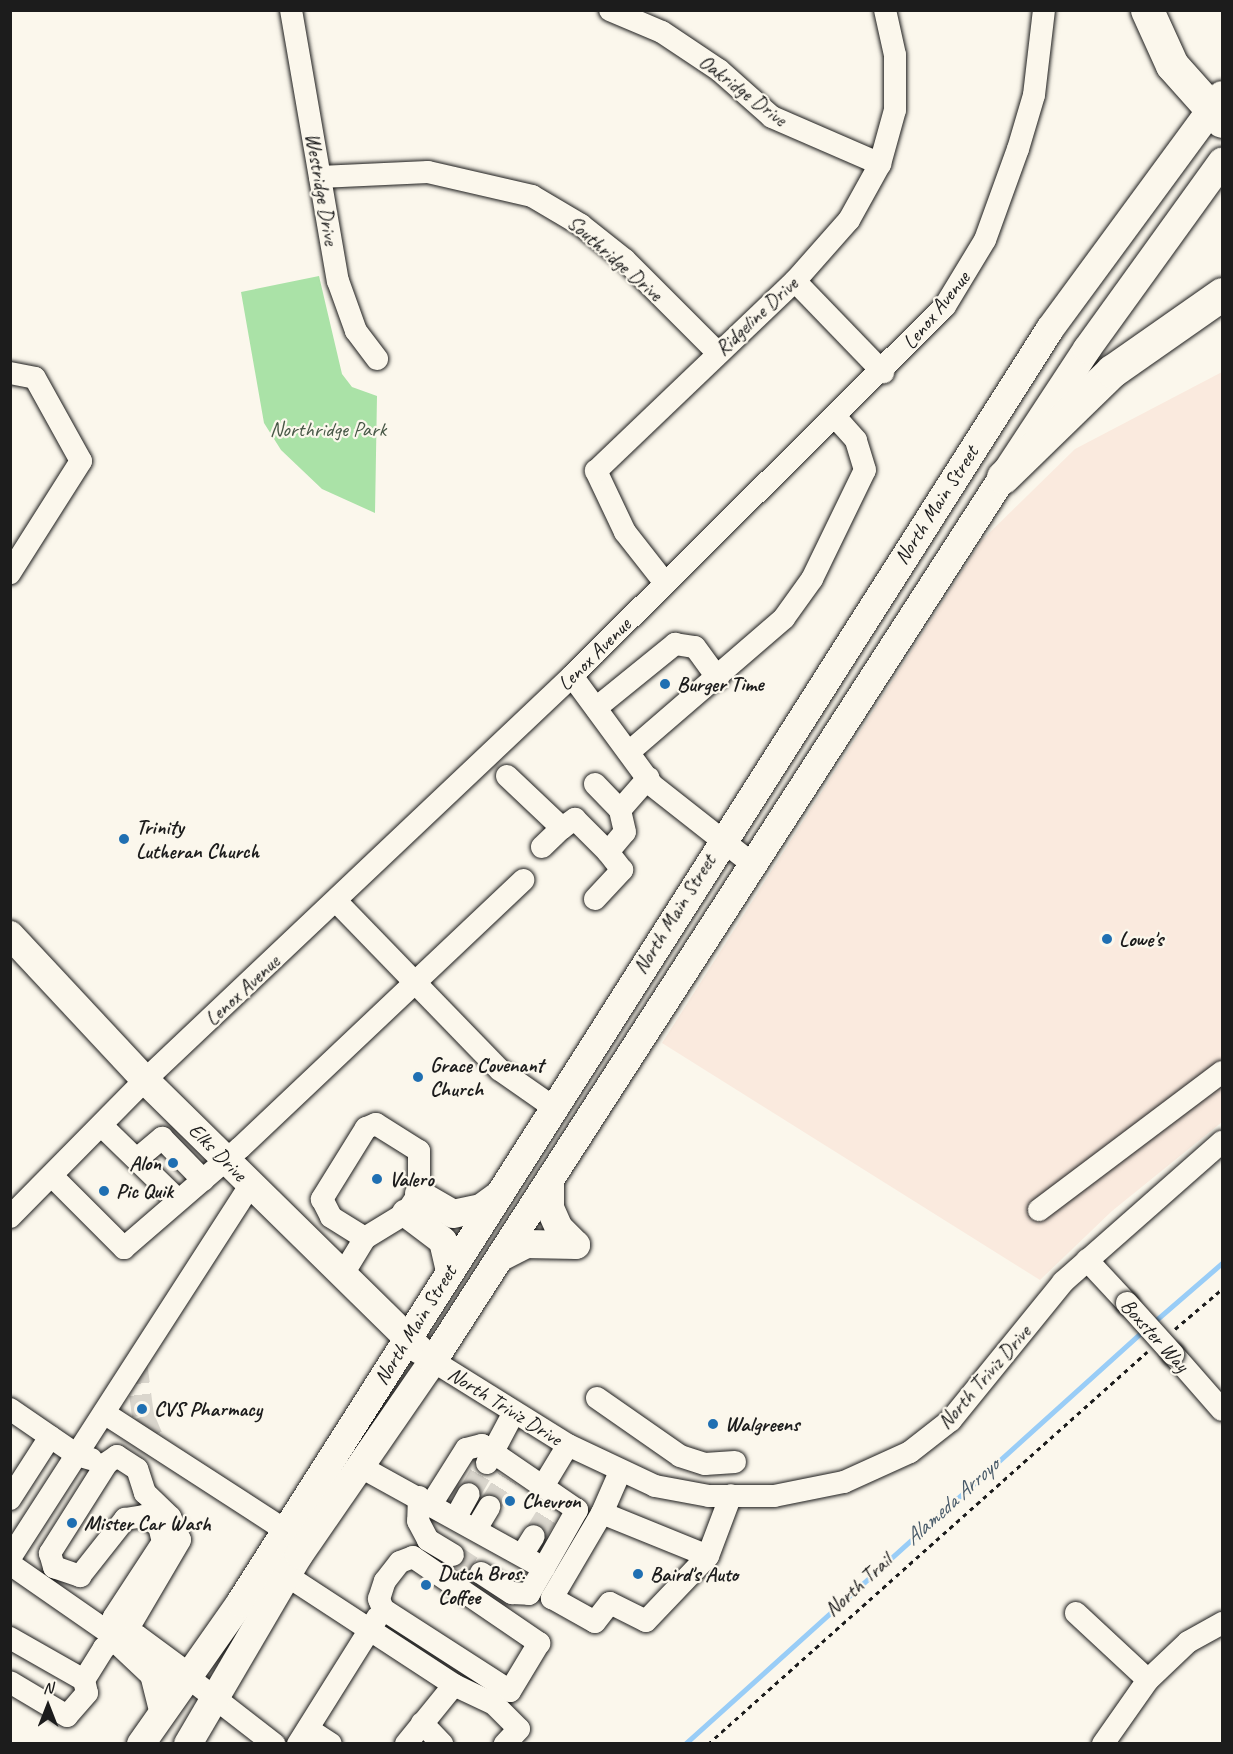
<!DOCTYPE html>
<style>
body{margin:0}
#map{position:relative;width:1233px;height:1754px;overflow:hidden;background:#fbf7ec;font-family:Caveat,sans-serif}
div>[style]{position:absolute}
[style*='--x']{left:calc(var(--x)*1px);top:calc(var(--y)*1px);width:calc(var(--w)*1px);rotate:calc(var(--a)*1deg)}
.built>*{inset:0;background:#faeade}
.green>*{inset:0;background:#aae2a7}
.stream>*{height:4.5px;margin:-2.25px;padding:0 2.25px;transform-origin:2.25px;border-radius:2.25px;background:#99cdf7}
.minor-tunnel>*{height:22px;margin-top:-11px;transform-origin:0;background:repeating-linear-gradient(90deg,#dad6cd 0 22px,transparent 0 33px)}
.path>*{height:3px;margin-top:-1.5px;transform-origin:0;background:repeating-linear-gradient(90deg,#1c1c1c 0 4.5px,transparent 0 9px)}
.roads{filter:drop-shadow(0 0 2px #1c1c1c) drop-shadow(0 0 2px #1c1c1c)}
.minor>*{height:22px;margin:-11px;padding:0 11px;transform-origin:11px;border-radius:11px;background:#fbf7ec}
.major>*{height:28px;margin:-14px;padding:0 14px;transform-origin:14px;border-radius:14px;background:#fbf7ec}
.highway>*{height:33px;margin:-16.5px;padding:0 16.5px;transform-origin:16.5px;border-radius:16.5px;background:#fbf7ec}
.bridges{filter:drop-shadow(0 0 2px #1c1c1c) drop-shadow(0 0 2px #1c1c1c)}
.minor-bridge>*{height:22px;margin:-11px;padding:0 11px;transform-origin:11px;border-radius:11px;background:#fbf7ec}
.dots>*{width:16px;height:16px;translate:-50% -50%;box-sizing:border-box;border:3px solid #fbf7ec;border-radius:50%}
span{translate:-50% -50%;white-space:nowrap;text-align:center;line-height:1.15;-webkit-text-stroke:4.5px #fbf7ec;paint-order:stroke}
.street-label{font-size:21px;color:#1c1c1c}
.park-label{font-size:21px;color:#475746}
.poi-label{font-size:21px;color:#1c1c1c;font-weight:700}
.left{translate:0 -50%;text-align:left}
.right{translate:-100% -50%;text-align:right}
.water-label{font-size:22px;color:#485a69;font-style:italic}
.frame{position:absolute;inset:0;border:12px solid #1c1c1c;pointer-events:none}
.north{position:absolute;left:18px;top:1676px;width:60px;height:60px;-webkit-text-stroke:4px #fbf7ec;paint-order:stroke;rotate:0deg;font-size:16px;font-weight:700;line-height:24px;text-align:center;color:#1c1c1c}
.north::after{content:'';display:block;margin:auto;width:21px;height:27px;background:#1c1c1c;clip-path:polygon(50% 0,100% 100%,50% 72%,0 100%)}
</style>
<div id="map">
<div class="built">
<div style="clip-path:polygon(1222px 372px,1222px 1122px,1112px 1211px,1040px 1280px,662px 1043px,982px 540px,1075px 449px)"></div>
</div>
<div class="green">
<div style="clip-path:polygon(319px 276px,342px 374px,352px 387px,377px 396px,375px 513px,322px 489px,281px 450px,264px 423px,241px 292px)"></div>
</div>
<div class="stream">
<div style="--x:1154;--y:1322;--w:90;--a:-40.9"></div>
<div style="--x:685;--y:1744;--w:617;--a:-42.04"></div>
</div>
<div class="minor-tunnel">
<div style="--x:136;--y:1362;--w:54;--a:82.6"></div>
<div style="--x:143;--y:1416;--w:33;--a:67"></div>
<div style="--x:469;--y:1494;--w:34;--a:-60"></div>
<div style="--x:489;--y:1507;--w:34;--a:-58"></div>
<div style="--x:534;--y:1536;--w:34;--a:-58"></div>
<div style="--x:453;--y:1555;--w:33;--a:33"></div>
</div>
<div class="path">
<div style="--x:1175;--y:1329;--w:62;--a:-40.4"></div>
<div style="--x:708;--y:1744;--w:589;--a:-41.76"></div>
</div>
<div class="roads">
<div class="minor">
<div style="--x:291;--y:10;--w:275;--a:80.2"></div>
<div style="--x:338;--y:281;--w:53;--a:70.2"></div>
<div style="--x:356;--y:331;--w:35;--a:53"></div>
<div style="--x:610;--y:10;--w:56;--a:22.9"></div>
<div style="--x:662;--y:32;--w:69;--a:33.7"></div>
<div style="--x:719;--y:70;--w:71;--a:41.6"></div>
<div style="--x:772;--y:117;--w:118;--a:23.5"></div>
<div style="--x:320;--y:177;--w:108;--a:-2.7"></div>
<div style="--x:428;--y:172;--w:107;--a:13"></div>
<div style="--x:532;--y:196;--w:57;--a:30.6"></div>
<div style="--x:581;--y:225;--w:56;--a:38.5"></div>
<div style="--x:625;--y:260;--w:130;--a:45"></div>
<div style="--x:795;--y:281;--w:127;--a:46"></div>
<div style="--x:10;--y:373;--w:25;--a:11"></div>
<div style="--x:35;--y:378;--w:95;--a:61"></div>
<div style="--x:81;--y:461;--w:133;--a:122.4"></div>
<div style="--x:665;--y:583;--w:65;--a:-128.1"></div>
<div style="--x:625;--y:532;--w:68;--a:-115.4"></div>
<div style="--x:596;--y:471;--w:275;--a:-43.7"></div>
<div style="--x:795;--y:281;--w:81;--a:-48.5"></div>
<div style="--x:849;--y:220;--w:64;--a:-61"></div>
<div style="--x:880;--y:164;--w:56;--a:-74.5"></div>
<div style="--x:895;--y:110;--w:55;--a:-90"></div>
<div style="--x:895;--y:55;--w:46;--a:-102.5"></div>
<div style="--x:572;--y:676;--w:135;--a:53.7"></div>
<div style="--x:652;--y:785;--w:131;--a:38.2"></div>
<div style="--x:596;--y:708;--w:102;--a:-39"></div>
<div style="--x:675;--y:644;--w:20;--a:9"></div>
<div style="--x:695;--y:647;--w:39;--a:54"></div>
<div style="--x:629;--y:752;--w:205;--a:-40.8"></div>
<div style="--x:784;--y:618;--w:48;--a:-54.3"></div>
<div style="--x:812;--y:579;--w:121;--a:-64.1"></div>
<div style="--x:865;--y:470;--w:31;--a:-107"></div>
<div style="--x:856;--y:440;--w:30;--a:-132"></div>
<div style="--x:507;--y:776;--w:76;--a:43.4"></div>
<div style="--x:562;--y:828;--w:16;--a:-35"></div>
<div style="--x:575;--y:819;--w:47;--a:45"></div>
<div style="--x:608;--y:852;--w:26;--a:-50"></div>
<div style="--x:625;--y:832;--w:23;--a:-103"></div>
<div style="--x:620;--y:810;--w:43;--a:-48.8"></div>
<div style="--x:595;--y:784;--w:36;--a:46"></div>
<div style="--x:542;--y:847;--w:28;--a:-44"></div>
<div style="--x:595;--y:899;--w:40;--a:-47"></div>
<div style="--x:622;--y:870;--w:23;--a:-128"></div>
<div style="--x:336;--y:901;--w:235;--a:45.9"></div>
<div style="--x:500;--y:1070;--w:65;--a:34.9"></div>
<div style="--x:102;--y:1126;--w:106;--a:44.2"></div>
<div style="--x:137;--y:1159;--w:33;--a:-40"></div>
<div style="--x:162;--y:1138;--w:59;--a:45.7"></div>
<div style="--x:52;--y:1176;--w:102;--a:45"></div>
<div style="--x:124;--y:1248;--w:153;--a:-40.8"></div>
<div style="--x:240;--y:1148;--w:390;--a:-43.4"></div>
<div style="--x:1039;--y:1210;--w:229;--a:-37"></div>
<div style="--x:10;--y:1217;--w:192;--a:-45.4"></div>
<div style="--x:145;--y:1080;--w:588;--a:-43.41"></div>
<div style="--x:572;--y:676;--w:525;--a:-44.77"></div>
<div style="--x:945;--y:306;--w:77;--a:-58.8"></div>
<div style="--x:985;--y:240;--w:97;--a:-70.1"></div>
<div style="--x:1018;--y:149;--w:56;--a:-73.5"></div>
<div style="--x:1034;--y:95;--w:86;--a:-83.3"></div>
<div style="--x:1087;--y:1260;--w:59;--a:47.1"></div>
<div style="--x:343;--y:1274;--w:42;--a:-58.6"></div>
<div style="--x:365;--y:1238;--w:48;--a:-31.4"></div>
<div style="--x:406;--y:1213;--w:23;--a:-56"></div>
<div style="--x:419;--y:1194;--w:43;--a:-90"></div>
<div style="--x:419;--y:1151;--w:51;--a:-147.9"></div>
<div style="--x:376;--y:1124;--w:11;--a:158"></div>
<div style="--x:366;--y:1128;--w:84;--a:121.8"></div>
<div style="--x:322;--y:1199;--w:20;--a:63"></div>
<div style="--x:331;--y:1217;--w:40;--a:32"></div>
<div style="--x:1173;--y:1354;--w:74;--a:48.8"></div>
<div style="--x:433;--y:1361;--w:159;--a:31.9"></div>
<div style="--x:568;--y:1445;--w:96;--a:25.2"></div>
<div style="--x:655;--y:1486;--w:55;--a:10.5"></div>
<div style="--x:709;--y:1496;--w:65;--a:0"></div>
<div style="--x:774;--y:1496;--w:71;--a:-11.3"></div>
<div style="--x:844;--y:1482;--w:72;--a:-24.4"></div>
<div style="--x:910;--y:1452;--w:52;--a:-38"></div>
<div style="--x:951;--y:1420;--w:178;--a:-50.9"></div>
<div style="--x:1063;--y:1282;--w:212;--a:-41.4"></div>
<div style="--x:597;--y:1398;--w:101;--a:34.9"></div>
<div style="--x:680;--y:1456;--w:26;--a:18"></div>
<div style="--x:705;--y:1464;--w:30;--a:-4"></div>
<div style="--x:10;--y:1409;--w:81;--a:34.5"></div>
<div style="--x:77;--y:1455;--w:15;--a:16"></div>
<div style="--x:104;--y:1413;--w:213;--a:32.9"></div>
<div style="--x:487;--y:1463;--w:55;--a:-62"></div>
<div style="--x:361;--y:1467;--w:209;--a:28.9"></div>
<div style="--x:544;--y:1568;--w:67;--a:-60.4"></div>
<div style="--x:577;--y:1510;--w:115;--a:-145.6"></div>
<div style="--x:482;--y:1445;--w:16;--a:166"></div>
<div style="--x:466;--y:1449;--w:64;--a:122.2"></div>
<div style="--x:620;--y:1472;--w:45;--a:113.7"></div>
<div style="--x:602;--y:1513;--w:114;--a:22.1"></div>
<div style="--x:708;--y:1556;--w:65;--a:-69.3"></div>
<div style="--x:545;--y:1483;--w:44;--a:-58.8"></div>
<div style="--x:419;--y:1497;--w:24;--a:92"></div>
<div style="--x:418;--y:1521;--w:21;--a:62"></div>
<div style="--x:428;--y:1540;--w:29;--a:31"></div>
<div style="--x:10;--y:1499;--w:74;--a:-57.2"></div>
<div style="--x:602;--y:1513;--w:99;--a:120.5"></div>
<div style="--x:552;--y:1598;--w:49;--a:29.2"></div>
<div style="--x:595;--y:1622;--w:24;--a:-52"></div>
<div style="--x:610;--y:1603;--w:40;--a:26.6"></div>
<div style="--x:646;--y:1621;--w:90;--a:-46.4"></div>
<div style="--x:456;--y:1517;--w:26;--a:-61"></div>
<div style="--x:476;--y:1529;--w:26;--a:-59"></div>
<div style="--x:522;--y:1555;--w:22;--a:-58"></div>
<div style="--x:413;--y:1557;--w:153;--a:34.3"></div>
<div style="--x:539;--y:1643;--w:56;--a:121.1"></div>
<div style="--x:510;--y:1691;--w:151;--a:-147.2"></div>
<div style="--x:383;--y:1609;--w:11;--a:-112"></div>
<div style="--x:379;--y:1599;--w:19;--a:-72"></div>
<div style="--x:385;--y:1581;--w:24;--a:-52"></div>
<div style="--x:400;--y:1562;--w:14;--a:-21"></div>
<div style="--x:10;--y:1558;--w:445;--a:-57.2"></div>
<div style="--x:10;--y:1564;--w:128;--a:34.8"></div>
<div style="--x:481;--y:1573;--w:37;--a:33"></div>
<div style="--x:512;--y:1593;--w:17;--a:3"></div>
<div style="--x:529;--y:1594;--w:30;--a:-60"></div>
<div style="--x:286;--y:1575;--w:201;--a:33.2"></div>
<div style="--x:1076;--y:1613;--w:98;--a:42.9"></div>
<div style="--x:10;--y:1638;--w:85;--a:29.6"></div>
<div style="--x:84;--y:1680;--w:13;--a:77"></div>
<div style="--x:87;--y:1693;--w:30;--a:131"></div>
<div style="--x:67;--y:1716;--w:66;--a:-149.2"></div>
<div style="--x:189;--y:1678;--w:108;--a:37.8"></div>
<div style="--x:84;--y:1680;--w:38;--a:-58"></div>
<div style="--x:104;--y:1648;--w:33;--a:-40"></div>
<div style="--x:129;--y:1627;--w:101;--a:-59.6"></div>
<div style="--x:180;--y:1540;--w:25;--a:-113"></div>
<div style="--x:170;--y:1517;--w:35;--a:-136"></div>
<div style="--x:145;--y:1493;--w:25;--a:-108"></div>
<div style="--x:137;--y:1469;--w:24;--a:-147"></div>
<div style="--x:117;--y:1456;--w:12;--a:145"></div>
<div style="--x:107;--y:1463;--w:107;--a:122.3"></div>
<div style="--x:50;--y:1553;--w:15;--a:74"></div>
<div style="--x:54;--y:1567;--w:28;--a:19"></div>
<div style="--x:80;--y:1576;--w:73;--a:-51.7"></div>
<div style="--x:125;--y:1519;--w:19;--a:-9"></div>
<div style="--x:144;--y:1516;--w:18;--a:34"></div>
<div style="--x:159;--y:1526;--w:16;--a:76"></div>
<div style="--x:163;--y:1542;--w:90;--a:123.2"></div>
<div style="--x:114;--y:1617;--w:20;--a:87"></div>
<div style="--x:422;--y:1723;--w:29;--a:46"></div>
<div style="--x:308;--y:1729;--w:27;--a:33"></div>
<div style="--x:298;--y:1744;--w:149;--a:-57.9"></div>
<div style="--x:406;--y:1744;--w:76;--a:-50.9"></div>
<div style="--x:454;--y:1685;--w:44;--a:25.4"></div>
<div style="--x:494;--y:1704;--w:35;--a:45"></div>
<div style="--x:519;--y:1729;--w:21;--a:133"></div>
<div style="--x:1103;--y:1744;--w:78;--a:-54.9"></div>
<div style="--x:1148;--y:1680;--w:55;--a:-43.5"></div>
<div style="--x:1188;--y:1642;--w:39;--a:-29"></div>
</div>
<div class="major">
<div style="--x:10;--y:935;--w:198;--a:47"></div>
<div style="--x:145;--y:1080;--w:385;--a:44.5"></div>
<div style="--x:550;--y:1180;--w:28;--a:90"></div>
<div style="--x:550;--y:1208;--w:22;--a:66"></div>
<div style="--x:559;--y:1228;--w:24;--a:45"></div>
<div style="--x:419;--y:1194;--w:39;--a:30"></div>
<div style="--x:453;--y:1214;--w:29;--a:-12"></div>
<div style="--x:481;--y:1208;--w:19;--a:-36"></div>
<div style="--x:406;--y:1213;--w:46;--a:37.1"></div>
<div style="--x:443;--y:1241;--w:31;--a:77"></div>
<div style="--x:501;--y:1257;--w:28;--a:-27"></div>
<div style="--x:526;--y:1244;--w:50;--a:1.1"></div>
<div style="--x:115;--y:1637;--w:54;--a:43.5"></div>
<div style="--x:154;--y:1674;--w:37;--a:76"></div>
<div style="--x:135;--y:1638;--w:67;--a:36.5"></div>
<div style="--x:141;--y:1744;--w:172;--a:-54.9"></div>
<div style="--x:240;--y:1603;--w:1510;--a:-57.55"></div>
<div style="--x:1050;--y:329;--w:290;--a:-53.7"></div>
<div style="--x:188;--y:1744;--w:219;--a:-59.6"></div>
<div style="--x:299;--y:1555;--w:236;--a:-55.4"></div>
<div style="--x:433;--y:1361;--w:1052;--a:-57.19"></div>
<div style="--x:1003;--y:477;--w:153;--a:-56.7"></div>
<div style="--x:1087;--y:349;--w:231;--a:-54.2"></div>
</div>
<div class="highway">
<div style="--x:1147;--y:10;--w:60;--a:65.6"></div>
<div style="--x:1172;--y:65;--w:75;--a:48.2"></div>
<div style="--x:1003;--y:477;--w:152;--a:-44.2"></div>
<div style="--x:1112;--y:371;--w:134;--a:-35"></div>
</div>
</div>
<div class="bridges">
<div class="minor-bridge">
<div style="--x:1127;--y:1303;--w:69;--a:48"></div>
</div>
</div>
<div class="dots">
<div style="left:665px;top:684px;background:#1f6fb2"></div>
<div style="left:124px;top:839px;background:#1f6fb2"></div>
<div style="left:1107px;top:939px;background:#1f6fb2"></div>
<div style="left:418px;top:1077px;background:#1f6fb2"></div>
<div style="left:173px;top:1163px;background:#1f6fb2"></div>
<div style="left:377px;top:1179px;background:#1f6fb2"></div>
<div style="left:104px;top:1191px;background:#1f6fb2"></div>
<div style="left:142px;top:1409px;background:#1f6fb2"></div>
<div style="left:713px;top:1424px;background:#1f6fb2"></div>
<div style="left:510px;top:1501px;background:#1f6fb2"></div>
<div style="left:72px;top:1523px;background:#1f6fb2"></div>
<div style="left:638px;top:1574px;background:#1f6fb2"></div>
<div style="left:426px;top:1585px;background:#1f6fb2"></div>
</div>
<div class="street-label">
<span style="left:743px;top:90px;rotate:37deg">Oakridge Drive</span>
<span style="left:322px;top:189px;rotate:80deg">Westridge Drive</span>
<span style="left:615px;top:258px;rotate:41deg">Southridge Drive</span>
<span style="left:936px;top:310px;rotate:-51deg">Lenox Avenue</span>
<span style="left:756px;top:316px;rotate:-43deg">Ridgeline Drive</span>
<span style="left:936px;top:505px;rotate:-57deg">North Main Street</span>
<span style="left:594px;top:654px;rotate:-45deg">Lenox Avenue</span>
<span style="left:674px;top:914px;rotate:-58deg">North Main Street</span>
<span style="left:242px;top:990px;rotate:-43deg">Lenox Avenue</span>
<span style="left:218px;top:1152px;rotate:45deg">Elks Drive</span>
<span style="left:415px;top:1325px;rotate:-58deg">North Main Street</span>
<span style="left:1155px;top:1335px;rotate:48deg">Boxster Way</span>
<span style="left:984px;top:1377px;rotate:-49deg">North Triviz Drive</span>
<span style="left:505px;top:1406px;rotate:32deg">North Triviz Drive</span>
<span style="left:858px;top:1585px;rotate:-42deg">North Trail</span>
</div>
<div class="park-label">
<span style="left:328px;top:429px">Northridge Park</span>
</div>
<div class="poi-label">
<span class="left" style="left:677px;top:684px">Burger Time</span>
<span class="left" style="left:136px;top:839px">Trinity<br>Lutheran Church</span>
<span class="left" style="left:1119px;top:939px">Lowe's</span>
<span class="left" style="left:430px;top:1077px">Grace Covenant<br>Church</span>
<span class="right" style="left:161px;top:1163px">Alon</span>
<span class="left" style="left:389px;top:1179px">Valero</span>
<span class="left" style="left:116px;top:1191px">Pic Quik</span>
<span class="left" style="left:154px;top:1409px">CVS Pharmacy</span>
<span class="left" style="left:725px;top:1424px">Walgreens</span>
<span class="left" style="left:522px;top:1501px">Chevron</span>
<span class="left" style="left:84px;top:1523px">Mister Car Wash</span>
<span class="left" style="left:438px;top:1585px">Dutch Bros.<br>Coffee</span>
<span class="left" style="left:650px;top:1574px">Baird's Auto</span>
</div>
<div class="water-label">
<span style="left:952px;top:1502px;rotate:-42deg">Alameda Arroyo</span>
</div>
<div class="frame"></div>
<div class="north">N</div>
</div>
